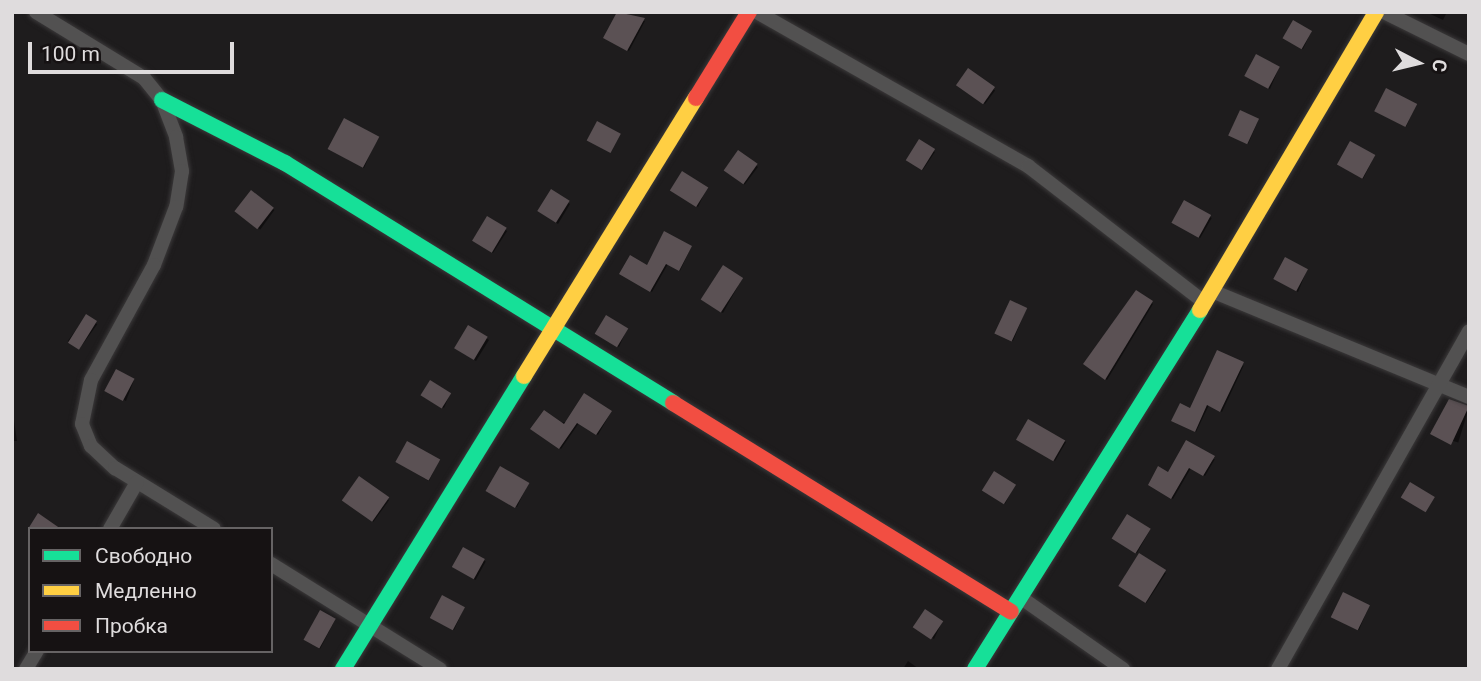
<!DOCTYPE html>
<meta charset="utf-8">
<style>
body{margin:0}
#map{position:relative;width:1481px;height:681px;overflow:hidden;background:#1e1c1d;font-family:Roboto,sans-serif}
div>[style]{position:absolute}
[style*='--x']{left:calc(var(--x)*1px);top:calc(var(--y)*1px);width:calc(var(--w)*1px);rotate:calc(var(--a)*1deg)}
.shadow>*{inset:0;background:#0007;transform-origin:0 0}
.building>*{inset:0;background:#5b5154;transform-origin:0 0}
.roads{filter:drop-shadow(0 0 2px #3b393a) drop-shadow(0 0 2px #3b393a)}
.street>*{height:14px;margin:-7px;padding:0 7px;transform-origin:7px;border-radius:7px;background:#525151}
.fast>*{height:16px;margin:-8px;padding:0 8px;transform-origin:8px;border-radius:8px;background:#16e098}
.slow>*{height:16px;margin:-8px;padding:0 8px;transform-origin:8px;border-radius:8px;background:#ffcf43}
.jam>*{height:16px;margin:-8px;padding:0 8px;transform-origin:8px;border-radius:8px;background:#f24e42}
span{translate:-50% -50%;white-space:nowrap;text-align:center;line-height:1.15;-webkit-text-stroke:6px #161213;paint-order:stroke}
.frame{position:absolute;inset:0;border:14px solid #dfdcdd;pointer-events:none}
.legend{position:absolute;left:28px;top:527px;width:245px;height:126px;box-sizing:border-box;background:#161213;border:2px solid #666364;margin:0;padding:9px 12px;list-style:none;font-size:21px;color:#dfdcdd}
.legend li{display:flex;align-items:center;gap:14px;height:35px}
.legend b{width:35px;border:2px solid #666364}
.north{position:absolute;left:1383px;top:28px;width:70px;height:70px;-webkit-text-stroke:5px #161213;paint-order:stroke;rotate:97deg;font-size:19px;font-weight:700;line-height:28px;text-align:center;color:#dfdcdd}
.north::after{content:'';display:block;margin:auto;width:24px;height:32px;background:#dfdcdd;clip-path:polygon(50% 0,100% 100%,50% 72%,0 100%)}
.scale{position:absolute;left:28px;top:42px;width:206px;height:32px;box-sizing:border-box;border:4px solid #dfdcdd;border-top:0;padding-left:9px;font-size:21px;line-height:24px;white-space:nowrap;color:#dfdcdd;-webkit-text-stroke:5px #161213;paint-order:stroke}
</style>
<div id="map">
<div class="shadow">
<div style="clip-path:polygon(619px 12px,645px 21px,629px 51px,605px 37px)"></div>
<div style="clip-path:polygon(1426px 12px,1447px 12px,1443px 20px)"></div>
<div style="clip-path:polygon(1311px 32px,1303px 49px,1286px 39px)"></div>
<div style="clip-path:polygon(1279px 68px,1270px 89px,1248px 77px)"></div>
<div style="left:968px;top:70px;width:34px;height:17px;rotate:37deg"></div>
<div style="clip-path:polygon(1416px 105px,1406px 127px,1377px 112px)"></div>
<div style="clip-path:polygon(1258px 121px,1248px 144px,1231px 136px)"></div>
<div style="clip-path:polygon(377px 138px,364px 168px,331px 150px)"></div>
<div style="left:920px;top:142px;width:18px;height:22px;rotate:34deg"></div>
<div style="left:738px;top:152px;width:25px;height:22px;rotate:37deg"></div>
<div style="clip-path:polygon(1374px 157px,1363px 179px,1340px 165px)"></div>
<div style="clip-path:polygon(707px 188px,698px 207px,673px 192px)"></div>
<div style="clip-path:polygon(552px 192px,570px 204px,558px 224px,541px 212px)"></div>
<div style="left:251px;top:193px;width:29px;height:24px;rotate:36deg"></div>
<div style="left:1184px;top:202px;width:32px;height:23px;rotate:30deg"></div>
<div style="left:487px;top:218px;width:24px;height:26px;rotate:33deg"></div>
<div style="clip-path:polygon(691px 247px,680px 271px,668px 264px,652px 292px,622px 275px)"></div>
<div style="clip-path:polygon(1307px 270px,1298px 292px,1277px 280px)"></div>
<div style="clip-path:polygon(742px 279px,723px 313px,704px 301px)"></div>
<div style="clip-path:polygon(1137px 292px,1153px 304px,1107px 380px,1085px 364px)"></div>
<div style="clip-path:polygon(1026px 309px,1013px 341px,998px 334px)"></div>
<div style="left:86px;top:316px;width:14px;height:31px;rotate:36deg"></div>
<div style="clip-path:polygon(469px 327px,489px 340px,476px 361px,458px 349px)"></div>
<div style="clip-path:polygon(627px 329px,619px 347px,599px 335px)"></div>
<div style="clip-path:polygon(1244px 365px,1222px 412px,1209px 405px,1196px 432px,1175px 422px)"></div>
<div style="clip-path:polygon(134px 380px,126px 401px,109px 392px)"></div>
<div style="clip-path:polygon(450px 394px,444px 408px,424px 397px)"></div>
<div style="left:1449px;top:401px;width:21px;height:37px;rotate:17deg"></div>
<div style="clip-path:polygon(12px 407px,17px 441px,12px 441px)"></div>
<div style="clip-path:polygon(611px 412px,598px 435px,579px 423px,561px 449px,533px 429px)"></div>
<div style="clip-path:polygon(1020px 441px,1064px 441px,1066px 442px,1055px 461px)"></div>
<div style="clip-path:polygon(1215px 459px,1205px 476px,1191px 468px,1173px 499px,1151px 486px,1168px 474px)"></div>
<div style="clip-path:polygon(439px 460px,429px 481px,398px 463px)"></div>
<div style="left:360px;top:479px;width:36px;height:27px;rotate:36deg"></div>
<div style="clip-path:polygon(528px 484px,517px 507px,490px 492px)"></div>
<div style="clip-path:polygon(1014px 486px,1005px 504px,985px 492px)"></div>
<div style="clip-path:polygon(1150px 530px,1137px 553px,1115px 539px)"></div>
<div style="left:463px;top:549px;width:26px;height:21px;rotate:29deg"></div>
<div style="left:1140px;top:556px;width:31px;height:36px;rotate:33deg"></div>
<div style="clip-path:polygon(1369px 606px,1359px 630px,1334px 618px)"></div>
<div style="clip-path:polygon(464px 608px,454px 630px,433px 619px)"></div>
<div style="clip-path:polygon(335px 620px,320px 649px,306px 641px)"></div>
<div style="clip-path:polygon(942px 622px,934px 639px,917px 629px)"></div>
<div style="clip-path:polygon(908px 661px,919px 669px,903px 669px)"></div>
</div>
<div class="building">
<div style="clip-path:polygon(617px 12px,645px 18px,627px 51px,603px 38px)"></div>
<div style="left:1293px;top:20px;width:22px;height:21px;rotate:30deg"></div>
<div style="left:1256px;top:54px;width:27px;height:25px;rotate:28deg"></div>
<div style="left:968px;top:68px;width:33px;height:21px;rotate:35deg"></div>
<div style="left:1386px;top:88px;width:35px;height:26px;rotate:27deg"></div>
<div style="left:1240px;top:110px;width:21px;height:28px;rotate:25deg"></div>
<div style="left:344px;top:118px;width:40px;height:35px;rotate:28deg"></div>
<div style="left:597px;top:121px;width:27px;height:22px;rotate:28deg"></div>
<div style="left:919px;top:139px;width:19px;height:25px;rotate:32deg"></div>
<div style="left:1350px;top:141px;width:29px;height:27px;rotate:29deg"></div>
<div style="left:738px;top:150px;width:24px;height:25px;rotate:35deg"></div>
<div style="left:682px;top:171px;width:31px;height:23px;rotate:32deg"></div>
<div style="left:551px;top:189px;width:22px;height:26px;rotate:32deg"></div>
<div style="left:251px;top:190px;width:29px;height:27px;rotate:38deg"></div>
<div style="left:1184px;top:200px;width:31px;height:26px;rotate:29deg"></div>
<div style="left:487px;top:216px;width:23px;height:29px;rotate:31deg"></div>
<div style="clip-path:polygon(664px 231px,692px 246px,679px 271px,666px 264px,650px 292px,619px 274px,630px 255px,647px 265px)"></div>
<div style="left:1285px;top:257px;width:26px;height:25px;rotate:28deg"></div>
<div style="left:723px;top:265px;width:24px;height:41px;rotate:33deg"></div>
<div style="clip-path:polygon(1136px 290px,1153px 301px,1105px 380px,1083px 364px)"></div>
<div style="left:1010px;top:300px;width:19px;height:37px;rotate:25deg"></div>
<div style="left:86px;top:314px;width:13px;height:34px;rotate:32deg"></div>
<div style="left:606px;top:315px;width:26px;height:22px;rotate:31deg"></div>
<div style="left:468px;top:325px;width:23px;height:27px;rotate:31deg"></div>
<div style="clip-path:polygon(1217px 350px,1244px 362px,1220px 412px,1207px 405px,1195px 432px,1171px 421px,1180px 403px,1190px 408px)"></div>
<div style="left:116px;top:369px;width:21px;height:25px;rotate:28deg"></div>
<div style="left:430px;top:380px;width:25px;height:18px;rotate:32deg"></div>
<div style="clip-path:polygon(584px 393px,612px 411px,596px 435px,577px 423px,559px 449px,530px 429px,544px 410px,564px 424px)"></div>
<div style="clip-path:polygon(1449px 399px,1469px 406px,1451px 445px,1430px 434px)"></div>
<div style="left:1028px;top:419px;width:43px;height:24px;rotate:30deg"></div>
<div style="clip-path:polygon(1186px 440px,1215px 456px,1203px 476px,1189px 468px,1171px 499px,1148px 485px,1158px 466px,1168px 472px)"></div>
<div style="left:407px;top:441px;width:38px;height:24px;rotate:29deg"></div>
<div style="left:500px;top:466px;width:34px;height:29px;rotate:30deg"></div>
<div style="left:994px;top:471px;width:26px;height:23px;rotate:32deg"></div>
<div style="left:359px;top:476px;width:37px;height:30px;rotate:35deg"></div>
<div style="left:1410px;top:482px;width:29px;height:18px;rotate:31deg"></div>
<div style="clip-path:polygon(38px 513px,61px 529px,28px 529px)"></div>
<div style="left:1127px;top:514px;width:28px;height:29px;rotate:32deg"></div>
<div style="left:463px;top:547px;width:25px;height:23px;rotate:29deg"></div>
<div style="left:1139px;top:553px;width:32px;height:39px;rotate:32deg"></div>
<div style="left:1343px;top:592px;width:30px;height:28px;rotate:26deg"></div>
<div style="left:442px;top:595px;width:26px;height:26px;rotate:28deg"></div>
<div style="left:925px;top:609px;width:22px;height:22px;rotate:34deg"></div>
<div style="left:320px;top:610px;width:18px;height:34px;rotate:29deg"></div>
</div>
<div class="roads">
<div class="street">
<div style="--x:36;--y:12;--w:127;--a:31.4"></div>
<div style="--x:144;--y:78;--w:28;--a:51"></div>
<div style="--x:162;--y:100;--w:40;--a:69"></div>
<div style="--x:176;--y:137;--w:35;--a:80"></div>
<div style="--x:182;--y:171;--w:36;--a:99"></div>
<div style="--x:176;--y:207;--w:62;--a:110.8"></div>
<div style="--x:154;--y:265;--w:131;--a:118.7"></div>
<div style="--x:91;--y:380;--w:45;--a:101.6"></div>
<div style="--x:82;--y:424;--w:24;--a:68"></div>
<div style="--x:91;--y:446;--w:33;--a:43"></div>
<div style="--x:115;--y:468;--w:116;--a:31.6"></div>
<div style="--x:757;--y:12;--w:312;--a:29.6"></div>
<div style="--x:1028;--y:166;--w:224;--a:37.7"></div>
<div style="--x:1384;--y:12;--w:95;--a:26.3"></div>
<div style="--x:1212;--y:291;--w:278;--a:22.4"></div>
<div style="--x:110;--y:529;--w:54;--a:-60.1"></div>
<div style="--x:271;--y:564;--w:199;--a:31.9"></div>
<div style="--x:1020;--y:597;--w:126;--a:35"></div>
<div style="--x:26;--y:669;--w:21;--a:-59"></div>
<div style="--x:1278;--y:669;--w:388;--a:-60.5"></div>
</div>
<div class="fast">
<div style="--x:162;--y:100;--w:138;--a:27.1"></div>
<div style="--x:285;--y:163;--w:456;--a:31.7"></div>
<div style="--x:343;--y:669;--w:344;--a:-58.3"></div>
<div style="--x:975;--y:669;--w:424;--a:-57.9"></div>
</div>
<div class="slow">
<div style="--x:1200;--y:310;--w:346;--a:-59.4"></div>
<div style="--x:524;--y:376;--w:327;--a:-58.3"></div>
</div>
<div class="jam">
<div style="--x:696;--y:98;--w:101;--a:-58.4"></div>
<div style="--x:673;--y:403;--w:397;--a:31.7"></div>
</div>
</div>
<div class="frame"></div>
<ul class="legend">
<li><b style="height:9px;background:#16e098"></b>Свободно</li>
<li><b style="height:9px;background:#ffcf43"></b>Медленно</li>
<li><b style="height:9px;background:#f24e42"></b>Пробка</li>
</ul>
<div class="north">С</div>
<div class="scale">100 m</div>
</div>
